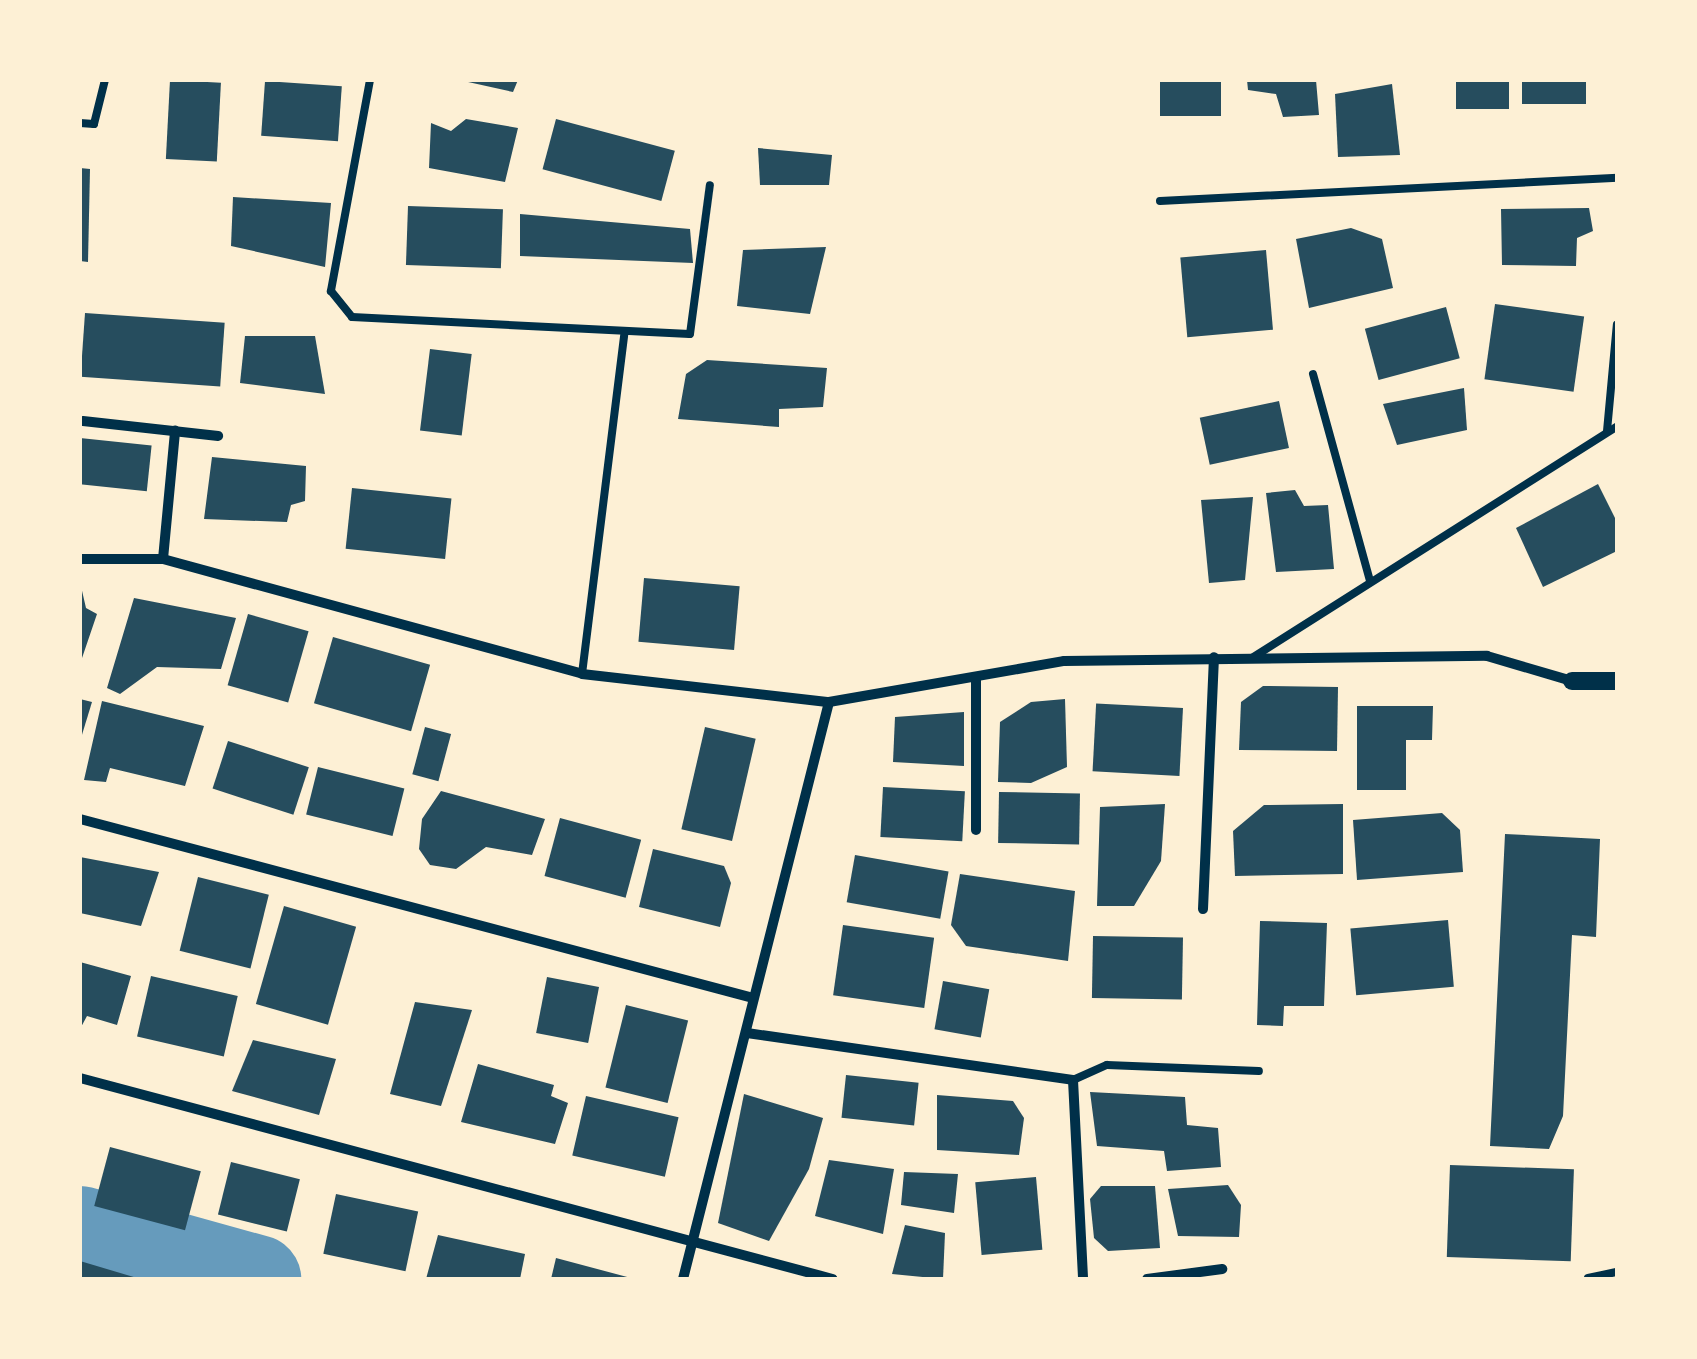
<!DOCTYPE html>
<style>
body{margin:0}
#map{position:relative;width:1697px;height:1359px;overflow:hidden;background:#fdf0d5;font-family:Ubuntu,sans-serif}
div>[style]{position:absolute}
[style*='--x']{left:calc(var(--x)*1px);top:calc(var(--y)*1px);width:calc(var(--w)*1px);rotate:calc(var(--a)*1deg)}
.river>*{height:88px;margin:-44px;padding:0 44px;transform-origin:44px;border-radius:44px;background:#669bbc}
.building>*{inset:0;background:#264d5e;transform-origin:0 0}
.service>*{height:8px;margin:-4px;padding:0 4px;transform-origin:4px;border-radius:4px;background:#003049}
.minor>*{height:10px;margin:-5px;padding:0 5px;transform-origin:5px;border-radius:5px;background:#003049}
.tertiary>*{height:18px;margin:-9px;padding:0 9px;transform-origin:9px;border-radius:9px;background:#003049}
span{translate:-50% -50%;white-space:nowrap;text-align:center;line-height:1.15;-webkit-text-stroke:9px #fdf0d5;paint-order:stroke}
.frame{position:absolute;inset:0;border:82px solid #fdf0d5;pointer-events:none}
</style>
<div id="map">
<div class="river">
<div style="--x:80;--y:1230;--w:184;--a:15.5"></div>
</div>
<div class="building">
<div style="left:170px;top:80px;width:51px;height:79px;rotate:3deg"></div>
<div style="clip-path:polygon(459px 80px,518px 80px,513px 92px)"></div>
<div style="left:1160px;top:80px;width:61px;height:36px"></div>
<div style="clip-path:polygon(1247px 80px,1316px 80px,1319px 115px,1283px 117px,1276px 94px,1248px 90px)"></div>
<div style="left:1456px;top:80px;width:53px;height:29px"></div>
<div style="left:1522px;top:80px;width:64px;height:24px"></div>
<div style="left:265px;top:81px;width:77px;height:55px;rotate:4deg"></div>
<div style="clip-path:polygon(1392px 84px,1400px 155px,1338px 157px,1335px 94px)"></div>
<div style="clip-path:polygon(466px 119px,518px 128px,505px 182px,429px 168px,431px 123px,451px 131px)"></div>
<div style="left:556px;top:119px;width:123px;height:52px;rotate:15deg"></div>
<div style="clip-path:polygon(758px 148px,832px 155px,829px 185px,760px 185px)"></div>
<div style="clip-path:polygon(80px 168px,90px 169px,88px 262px,80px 261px)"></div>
<div style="clip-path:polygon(233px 197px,331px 203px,325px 267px,231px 246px)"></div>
<div style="left:408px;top:206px;width:95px;height:59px;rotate:2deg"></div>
<div style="clip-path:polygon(1589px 208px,1593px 231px,1577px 238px,1576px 266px,1502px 265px,1501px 209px)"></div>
<div style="clip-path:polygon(520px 214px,690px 229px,693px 263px,520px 256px)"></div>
<div style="clip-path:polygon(1351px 228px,1382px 239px,1393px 288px,1309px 308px,1296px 239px)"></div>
<div style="clip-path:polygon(826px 247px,810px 314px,737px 306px,743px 250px)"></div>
<div style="left:1266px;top:250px;width:80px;height:86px;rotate:85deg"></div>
<div style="left:1495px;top:304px;width:90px;height:76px;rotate:8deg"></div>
<div style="left:1446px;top:307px;width:53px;height:84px;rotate:75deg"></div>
<div style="left:85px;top:313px;width:140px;height:64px;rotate:4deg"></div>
<div style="clip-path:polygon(245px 336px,315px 336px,325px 394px,240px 383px)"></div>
<div style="left:430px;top:349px;width:42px;height:82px;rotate:7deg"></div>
<div style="clip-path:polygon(707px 360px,827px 368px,823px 407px,779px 409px,779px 427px,678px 419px,686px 374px)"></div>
<div style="clip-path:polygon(1464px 388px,1467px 430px,1397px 445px,1383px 404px)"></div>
<div style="left:1279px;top:401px;width:48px;height:81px;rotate:78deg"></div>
<div style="left:80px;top:438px;width:72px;height:46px;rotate:6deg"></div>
<div style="clip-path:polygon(212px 457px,306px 466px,305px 501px,291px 505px,287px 522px,204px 519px)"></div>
<div style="clip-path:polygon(1598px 484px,1617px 522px,1617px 551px,1543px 587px,1516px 528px)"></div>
<div style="left:352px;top:488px;width:100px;height:61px;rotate:6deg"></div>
<div style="clip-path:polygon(1295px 490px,1304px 506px,1328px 505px,1334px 569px,1276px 572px,1266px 493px)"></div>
<div style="clip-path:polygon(1253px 497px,1245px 580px,1209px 583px,1201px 500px)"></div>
<div style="left:644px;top:578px;width:96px;height:64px;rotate:5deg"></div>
<div style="clip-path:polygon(80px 582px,86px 608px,97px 614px,81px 661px)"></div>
<div style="clip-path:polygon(134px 598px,236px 618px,221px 669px,157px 667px,120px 694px,107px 688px)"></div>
<div style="left:248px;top:614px;width:63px;height:74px;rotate:16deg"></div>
<div style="left:333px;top:637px;width:101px;height:69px;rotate:16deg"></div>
<div style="clip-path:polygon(1263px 686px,1338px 687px,1337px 751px,1239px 750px,1241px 702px)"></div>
<div style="clip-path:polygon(80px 699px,92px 702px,81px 738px,80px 738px)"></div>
<div style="clip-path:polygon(1065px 699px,1067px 767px,1031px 783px,998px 782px,1000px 722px,1031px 702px)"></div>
<div style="clip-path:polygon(102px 701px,204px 726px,185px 786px,110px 768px,106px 782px,84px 780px)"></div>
<div style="clip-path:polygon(1357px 706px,1433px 706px,1432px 740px,1406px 740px,1406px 790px,1357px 790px)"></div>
<div style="left:1183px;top:708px;width:68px;height:87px;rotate:93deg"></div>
<div style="clip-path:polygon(964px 712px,964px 766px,893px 762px,895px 717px)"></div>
<div style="left:425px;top:727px;width:27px;height:49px;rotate:15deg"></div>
<div style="left:705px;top:727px;width:52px;height:105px;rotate:13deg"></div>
<div style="left:228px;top:741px;width:85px;height:50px;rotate:18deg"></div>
<div style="left:318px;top:767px;width:89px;height:49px;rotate:14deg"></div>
<div style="left:883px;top:787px;width:82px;height:50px;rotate:3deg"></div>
<div style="clip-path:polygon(441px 791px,545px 819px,532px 855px,486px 847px,456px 869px,430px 865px,419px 849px,422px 819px)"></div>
<div style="left:999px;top:792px;width:81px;height:51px;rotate:1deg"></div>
<div style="clip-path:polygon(1165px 804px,1161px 861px,1134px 906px,1097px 906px,1100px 807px)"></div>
<div style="clip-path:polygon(1343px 804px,1343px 874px,1235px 876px,1233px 831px,1264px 805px)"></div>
<div style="clip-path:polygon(1442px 813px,1460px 830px,1463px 872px,1357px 880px,1353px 820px)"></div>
<div style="left:560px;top:818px;width:84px;height:60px;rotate:15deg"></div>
<div style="clip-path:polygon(1505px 834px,1600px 839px,1596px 937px,1572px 935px,1563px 1116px,1549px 1149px,1490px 1146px)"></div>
<div style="clip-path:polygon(653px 849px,724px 866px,731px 883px,720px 927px,639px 907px)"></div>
<div style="left:855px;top:855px;width:95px;height:48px;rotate:10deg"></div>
<div style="clip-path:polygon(80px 857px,159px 872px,141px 926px,80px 913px)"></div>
<div style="clip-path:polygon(960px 874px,1075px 891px,1068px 961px,966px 946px,951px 925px)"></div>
<div style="left:198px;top:877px;width:73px;height:76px;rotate:14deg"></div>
<div style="left:284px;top:906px;width:75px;height:102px;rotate:16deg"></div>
<div style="left:1448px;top:920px;width:67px;height:98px;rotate:85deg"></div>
<div style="clip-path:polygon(1260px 921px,1327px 923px,1324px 1006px,1284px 1006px,1283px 1026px,1257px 1025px)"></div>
<div style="left:843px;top:925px;width:92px;height:71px;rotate:8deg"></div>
<div style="left:1093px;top:936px;width:90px;height:62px;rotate:1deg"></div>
<div style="clip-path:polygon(80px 962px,131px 976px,117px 1025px,87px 1016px,80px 1029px)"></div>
<div style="left:151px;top:976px;width:89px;height:62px;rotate:13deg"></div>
<div style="left:547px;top:977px;width:53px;height:57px;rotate:11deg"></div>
<div style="left:943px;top:981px;width:47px;height:49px;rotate:10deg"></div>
<div style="clip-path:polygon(415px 1002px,472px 1010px,441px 1106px,390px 1094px)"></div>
<div style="left:626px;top:1005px;width:64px;height:85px;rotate:14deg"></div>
<div style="clip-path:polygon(253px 1040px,336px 1059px,319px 1115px,232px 1091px)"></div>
<div style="clip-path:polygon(478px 1064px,554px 1085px,551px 1096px,568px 1103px,555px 1144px,461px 1122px)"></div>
<div style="left:846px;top:1075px;width:73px;height:43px;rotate:6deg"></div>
<div style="clip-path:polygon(1090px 1092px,1185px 1097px,1187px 1125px,1218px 1128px,1221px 1167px,1167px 1171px,1164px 1151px,1097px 1146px)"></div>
<div style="clip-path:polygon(744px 1094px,823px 1118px,809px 1169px,769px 1241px,718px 1223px)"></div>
<div style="clip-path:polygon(937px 1095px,1013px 1101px,1024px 1118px,1019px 1155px,937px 1150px)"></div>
<div style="left:586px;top:1096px;width:95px;height:61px;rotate:13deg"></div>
<div style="left:110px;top:1147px;width:94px;height:61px;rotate:15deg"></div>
<div style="clip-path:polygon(829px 1160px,894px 1169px,883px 1234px,815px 1216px)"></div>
<div style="left:231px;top:1162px;width:71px;height:54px;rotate:14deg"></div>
<div style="left:1450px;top:1165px;width:124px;height:92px;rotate:2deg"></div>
<div style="clip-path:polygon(904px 1172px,958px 1174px,954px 1213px,901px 1205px)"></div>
<div style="left:1036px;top:1177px;width:73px;height:61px;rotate:85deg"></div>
<div style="clip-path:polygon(1228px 1185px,1241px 1205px,1239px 1237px,1178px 1236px,1168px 1189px)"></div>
<div style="clip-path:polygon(1101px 1186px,1155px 1186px,1160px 1248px,1108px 1251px,1094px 1238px,1090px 1199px)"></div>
<div style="left:336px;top:1194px;width:84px;height:61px;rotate:12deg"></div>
<div style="clip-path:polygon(905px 1225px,945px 1233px,943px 1279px,892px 1274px)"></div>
<div style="clip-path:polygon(438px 1235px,525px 1254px,520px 1279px,426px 1279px)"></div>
<div style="clip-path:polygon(556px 1258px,631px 1278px,631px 1279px,551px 1279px)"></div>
<div style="clip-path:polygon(80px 1261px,137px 1278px,136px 1279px,80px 1279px)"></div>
</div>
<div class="service">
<div style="--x:370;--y:80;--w:215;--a:100.5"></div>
<div style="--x:331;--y:291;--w:33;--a:51"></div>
<div style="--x:352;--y:317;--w:338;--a:2.9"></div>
<div style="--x:690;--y:334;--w:150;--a:-82.4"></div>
<div style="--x:80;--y:123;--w:14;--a:4"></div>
<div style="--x:94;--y:124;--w:45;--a:-76"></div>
<div style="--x:1160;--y:201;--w:458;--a:-2.9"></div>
<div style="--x:1313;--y:374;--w:215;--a:74.6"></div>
<div style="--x:1607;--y:431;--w:107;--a:-84.7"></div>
<div style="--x:1252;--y:658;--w:432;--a:-32.4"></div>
<div style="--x:582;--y:674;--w:341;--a:-82.9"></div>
<div style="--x:1073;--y:1080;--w:37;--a:-24"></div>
<div style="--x:1107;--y:1065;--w:152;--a:2.3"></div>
<div style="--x:1588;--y:1278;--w:30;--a:-12"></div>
</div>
<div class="minor">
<div style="--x:83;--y:421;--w:136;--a:6.3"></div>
<div style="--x:80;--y:559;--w:83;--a:0"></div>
<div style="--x:163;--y:559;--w:434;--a:15.3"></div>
<div style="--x:582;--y:674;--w:249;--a:6.5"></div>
<div style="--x:829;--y:702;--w:239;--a:-9.9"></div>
<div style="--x:1064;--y:661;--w:423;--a:-0.7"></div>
<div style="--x:1487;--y:656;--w:89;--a:16.4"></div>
<div style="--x:163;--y:559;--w:129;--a:-84.6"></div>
<div style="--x:80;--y:819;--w:696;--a:14.89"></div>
<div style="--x:976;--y:830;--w:153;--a:-90"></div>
<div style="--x:1203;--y:909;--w:252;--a:-87.5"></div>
<div style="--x:747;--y:1033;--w:329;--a:8.2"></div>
<div style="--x:1073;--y:1080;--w:199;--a:87.1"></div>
<div style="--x:80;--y:1078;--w:779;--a:14.95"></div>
<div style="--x:683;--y:1279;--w:595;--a:-75.8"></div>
<div style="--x:1147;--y:1279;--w:76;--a:-7.6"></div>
</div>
<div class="tertiary">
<div style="--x:1572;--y:681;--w:45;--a:0"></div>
</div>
<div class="frame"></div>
</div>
